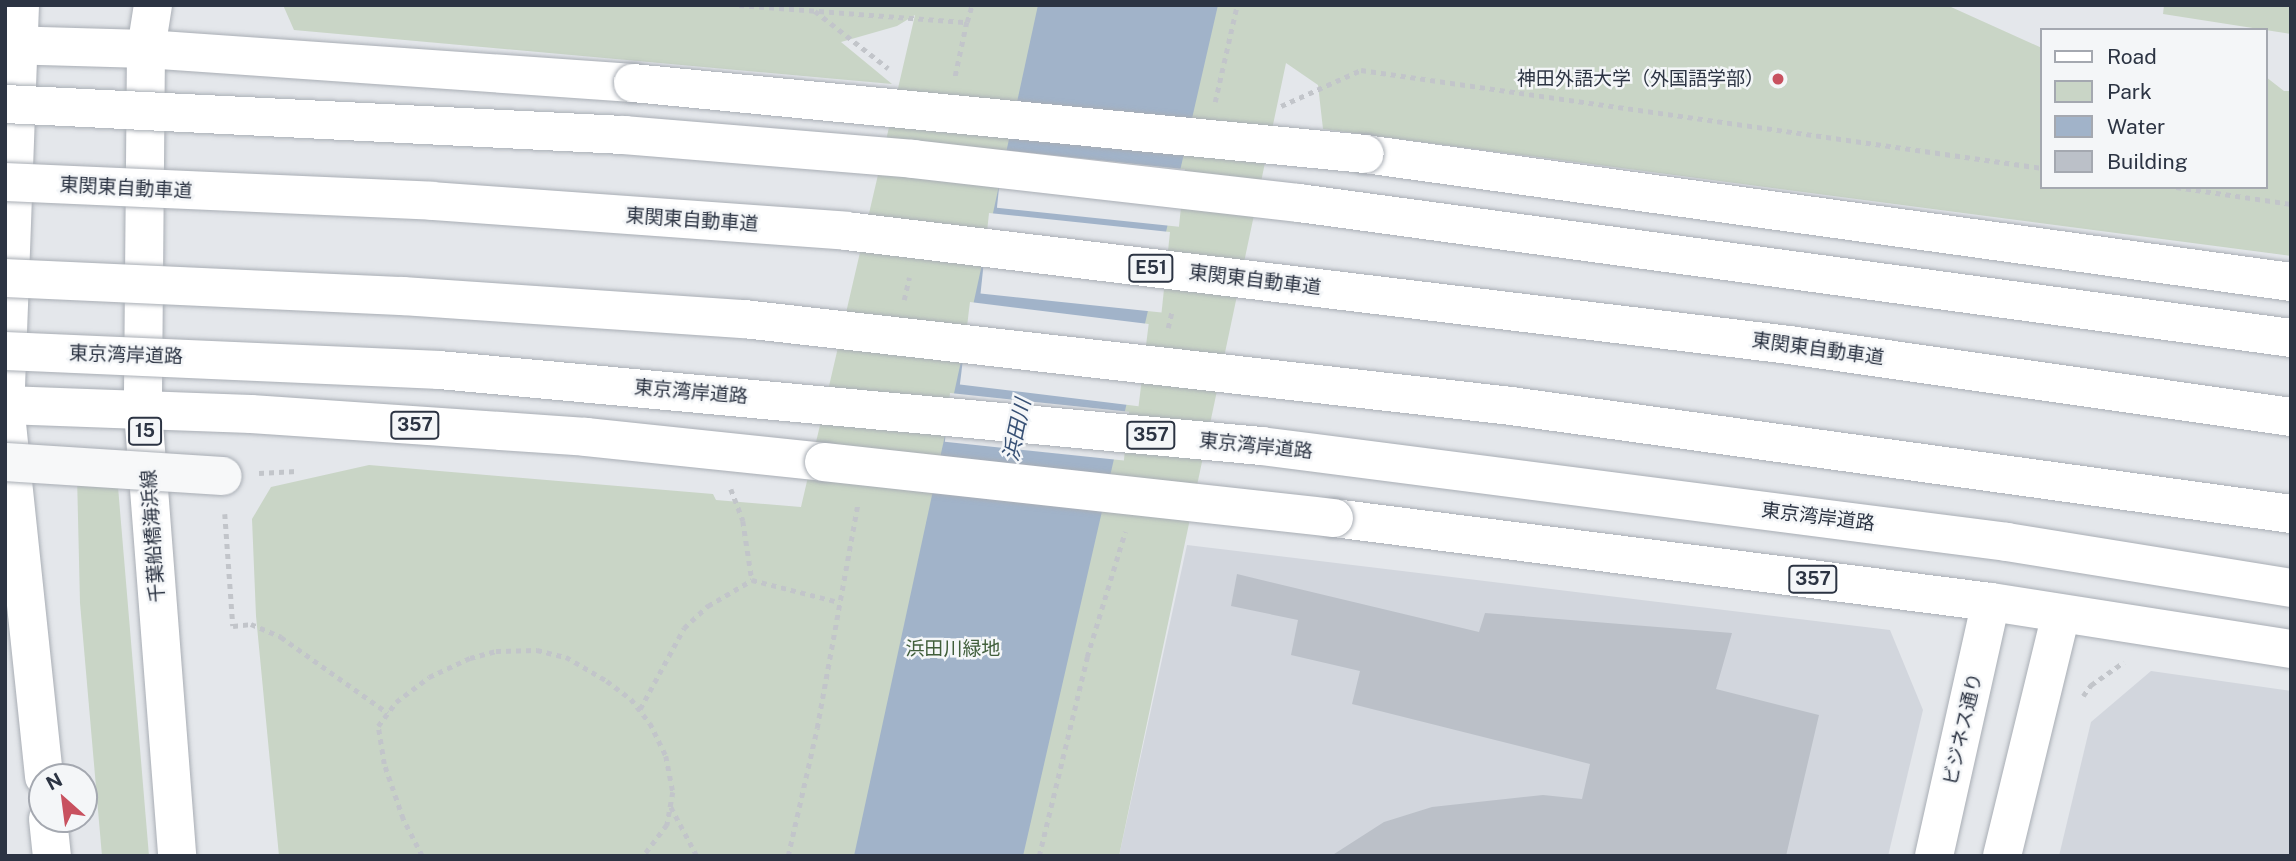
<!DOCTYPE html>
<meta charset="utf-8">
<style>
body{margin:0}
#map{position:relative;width:2296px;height:861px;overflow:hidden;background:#e4e7eb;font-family:"Public Sans","Noto Sans JP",sans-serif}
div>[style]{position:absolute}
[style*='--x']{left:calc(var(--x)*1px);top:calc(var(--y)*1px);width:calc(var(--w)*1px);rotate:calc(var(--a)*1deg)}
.built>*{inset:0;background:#d2d6dd}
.green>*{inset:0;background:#c9d5c6}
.water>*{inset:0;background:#a1b3c9}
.pier>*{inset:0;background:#e4e7eb;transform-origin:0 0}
.building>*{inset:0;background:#bbc0c8}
.path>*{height:4.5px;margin-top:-2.25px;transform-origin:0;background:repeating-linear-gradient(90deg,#c2c5ca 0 5px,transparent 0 10px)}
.roads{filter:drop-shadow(0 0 2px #a9aeb5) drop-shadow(0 0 2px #a9aeb5)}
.secondary>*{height:38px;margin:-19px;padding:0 19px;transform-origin:19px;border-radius:19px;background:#fff}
.primary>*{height:38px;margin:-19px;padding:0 19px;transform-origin:19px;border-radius:19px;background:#fff}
.highway>*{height:38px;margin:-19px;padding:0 19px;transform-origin:19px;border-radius:19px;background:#fff}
.path-bridge>*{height:4.5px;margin-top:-2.25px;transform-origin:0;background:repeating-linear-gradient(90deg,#c2c5ca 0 5px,transparent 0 10px)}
.bridges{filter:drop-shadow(0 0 2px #a9aeb5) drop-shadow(0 0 2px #a9aeb5)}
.street-bridge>*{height:38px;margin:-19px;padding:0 19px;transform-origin:19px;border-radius:19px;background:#f7f8f9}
.highway-bridge>*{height:38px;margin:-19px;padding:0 19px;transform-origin:19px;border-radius:19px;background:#fff}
.dots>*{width:19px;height:19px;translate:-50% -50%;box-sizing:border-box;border:4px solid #f4f6f8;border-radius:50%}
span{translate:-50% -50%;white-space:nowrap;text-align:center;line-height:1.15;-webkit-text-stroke:5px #f4f6f8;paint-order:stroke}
.shield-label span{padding:2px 5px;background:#f4f6f8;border:2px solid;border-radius:5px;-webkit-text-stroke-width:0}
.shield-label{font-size:18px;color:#2c3443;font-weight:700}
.poi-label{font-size:19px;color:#2c3443}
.right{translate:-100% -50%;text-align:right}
.street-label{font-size:19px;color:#2c3443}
.park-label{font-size:19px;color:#405e3a}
.water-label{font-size:21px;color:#385175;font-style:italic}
.frame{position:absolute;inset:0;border:7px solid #2c3443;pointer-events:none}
.legend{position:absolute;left:2040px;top:28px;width:228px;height:161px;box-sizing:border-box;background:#f4f6f8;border:2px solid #a4a8b0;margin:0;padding:9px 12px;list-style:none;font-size:21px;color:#2c3443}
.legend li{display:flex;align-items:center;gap:14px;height:35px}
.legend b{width:35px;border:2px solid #a4a8b0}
.north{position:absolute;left:28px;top:763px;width:70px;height:70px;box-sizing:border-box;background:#f4f6f8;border:2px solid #a4a8b0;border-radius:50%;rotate:332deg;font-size:19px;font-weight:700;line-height:28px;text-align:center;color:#2c3443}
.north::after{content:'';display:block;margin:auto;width:24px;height:32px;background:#c8515f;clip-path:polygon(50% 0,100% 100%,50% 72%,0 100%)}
</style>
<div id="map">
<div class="built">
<div style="clip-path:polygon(1187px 545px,1890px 630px,1923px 710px,1888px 856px,1119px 856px)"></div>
<div style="clip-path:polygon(2151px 671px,2291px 691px,2291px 856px,2059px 856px,2091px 722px)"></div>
</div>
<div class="green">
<div style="clip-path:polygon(283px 5px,1951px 7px,2042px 48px,2042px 187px,2266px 187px,2266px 77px,2284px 91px,2291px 91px,2291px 256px,1323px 129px,1318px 85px,1286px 63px,1119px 856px,279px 856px,256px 616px,252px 519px,271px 487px,369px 465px,713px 494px,716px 500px,801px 507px,915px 15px,897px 26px,841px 42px,892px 84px,294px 30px)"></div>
<div style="clip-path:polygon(2164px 5px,2291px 5px,2291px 34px,2163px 14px)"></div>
<div style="clip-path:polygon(77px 475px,117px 475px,149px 856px,102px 856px,80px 603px)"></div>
</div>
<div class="water">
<div style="clip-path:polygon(1038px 5px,1218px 5px,1023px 856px,854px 856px)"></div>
</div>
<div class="pier">
<div style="left:1003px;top:150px;width:183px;height:58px;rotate:6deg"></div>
<div style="left:989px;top:213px;width:182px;height:81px;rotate:6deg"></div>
<div style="left:970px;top:302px;width:180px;height:83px;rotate:7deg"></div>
<div style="left:950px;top:393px;width:180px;height:49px;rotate:6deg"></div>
</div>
<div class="building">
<div style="clip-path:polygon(1237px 574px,1479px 632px,1485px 613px,1732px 633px,1716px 689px,1819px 715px,1786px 856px,1331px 856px,1384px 822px,1432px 807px,1543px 795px,1582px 799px,1590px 764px,1352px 704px,1360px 671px,1291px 655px,1298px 620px,1231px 606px)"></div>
</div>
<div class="path">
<div style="--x:739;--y:5;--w:229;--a:4.3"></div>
<div style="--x:967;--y:22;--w:57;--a:102.1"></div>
<div style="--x:815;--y:11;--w:93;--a:38"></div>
<div style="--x:967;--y:22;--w:18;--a:-74"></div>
<div style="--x:1361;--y:70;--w:688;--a:8.19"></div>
<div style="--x:1215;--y:102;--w:99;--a:-77.2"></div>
<div style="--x:2176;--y:187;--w:116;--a:8.4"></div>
<div style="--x:904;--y:300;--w:23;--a:-77"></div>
<div style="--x:1168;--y:328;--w:18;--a:-77"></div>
<div style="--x:259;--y:473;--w:38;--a:-3"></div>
<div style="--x:731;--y:489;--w:34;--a:69"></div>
<div style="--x:743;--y:521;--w:60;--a:81.3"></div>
<div style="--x:225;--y:514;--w:112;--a:85.9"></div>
<div style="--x:233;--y:626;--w:18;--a:-6"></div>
<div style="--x:251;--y:624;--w:33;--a:23"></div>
<div style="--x:281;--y:637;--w:131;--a:35.4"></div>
<div style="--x:2083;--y:696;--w:14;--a:-54"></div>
<div style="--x:2091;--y:685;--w:40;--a:-34.9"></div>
<div style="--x:640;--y:709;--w:92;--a:-61.5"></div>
<div style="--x:684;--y:628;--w:33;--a:-43"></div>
<div style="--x:708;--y:606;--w:51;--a:-30.6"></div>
<div style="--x:752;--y:580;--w:90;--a:14.2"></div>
<div style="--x:671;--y:807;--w:55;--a:62"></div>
<div style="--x:422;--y:856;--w:42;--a:-117.2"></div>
<div style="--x:403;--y:819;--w:58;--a:-109.1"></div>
<div style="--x:384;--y:764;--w:38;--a:-99"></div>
<div style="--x:378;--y:726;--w:30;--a:-53"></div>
<div style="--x:396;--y:702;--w:41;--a:-37.1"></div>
<div style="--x:429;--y:677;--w:45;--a:-24.9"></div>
<div style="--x:470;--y:658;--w:27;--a:-15"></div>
<div style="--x:496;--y:651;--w:41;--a:-1.4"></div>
<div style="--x:537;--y:650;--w:30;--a:14"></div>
<div style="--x:566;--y:657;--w:48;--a:30.3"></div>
<div style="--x:607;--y:681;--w:30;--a:37"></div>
<div style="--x:631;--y:699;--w:31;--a:52"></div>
<div style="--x:650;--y:723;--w:37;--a:64"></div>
<div style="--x:666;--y:756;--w:37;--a:79"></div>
<div style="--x:673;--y:792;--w:34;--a:100"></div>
<div style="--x:667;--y:825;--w:39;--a:127"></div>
<div style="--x:788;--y:856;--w:131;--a:-77.2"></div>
<div style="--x:817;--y:728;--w:229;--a:-79.7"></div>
<div style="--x:1039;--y:856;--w:205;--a:-76.4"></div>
<div style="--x:1087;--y:657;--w:131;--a:-73.1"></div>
</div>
<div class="roads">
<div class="secondary">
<div style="--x:1934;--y:856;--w:260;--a:-77.4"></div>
<div style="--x:2002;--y:856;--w:249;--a:-76.3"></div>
</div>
<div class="primary">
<div style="--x:20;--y:5;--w:400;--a:92.1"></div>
<div style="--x:5;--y:405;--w:374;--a:84"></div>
<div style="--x:153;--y:5;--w:45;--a:99"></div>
<div style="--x:146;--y:49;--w:362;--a:90.5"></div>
<div style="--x:143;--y:411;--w:446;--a:85.6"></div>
<div style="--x:48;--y:819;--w:37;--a:84"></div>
</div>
<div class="highway">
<div style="--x:5;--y:45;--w:141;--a:1.6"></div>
<div style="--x:146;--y:49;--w:488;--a:4"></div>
<div style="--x:1365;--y:154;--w:935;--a:7.87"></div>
<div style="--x:5;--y:405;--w:246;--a:2.1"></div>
<div style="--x:251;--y:414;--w:336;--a:3.9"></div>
<div style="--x:586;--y:437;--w:239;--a:6"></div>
<div style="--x:1334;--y:518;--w:662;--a:7.29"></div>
<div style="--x:1991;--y:602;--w:304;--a:8.9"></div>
</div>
</div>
<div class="path-bridge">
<div style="--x:1281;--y:106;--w:88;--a:-24.2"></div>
</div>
<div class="bridges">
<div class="street-bridge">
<div style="--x:5;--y:462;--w:218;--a:3.7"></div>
</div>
<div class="highway-bridge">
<div style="--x:633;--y:83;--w:735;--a:5.54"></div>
<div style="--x:5;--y:104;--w:620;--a:2.87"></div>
<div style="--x:624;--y:135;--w:290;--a:4.7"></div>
<div style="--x:913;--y:159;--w:388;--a:6.5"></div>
<div style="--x:1299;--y:203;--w:1001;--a:7.75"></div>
<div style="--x:5;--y:182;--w:427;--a:2.5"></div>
<div style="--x:432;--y:201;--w:415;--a:4.1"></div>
<div style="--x:846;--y:231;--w:950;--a:6.89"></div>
<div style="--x:1789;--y:345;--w:507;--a:8.16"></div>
<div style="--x:5;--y:278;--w:398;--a:2.6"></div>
<div style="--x:403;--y:296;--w:342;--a:3.9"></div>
<div style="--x:744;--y:319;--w:772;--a:6.47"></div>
<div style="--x:1511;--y:406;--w:787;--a:7.88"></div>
<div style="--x:5;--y:351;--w:434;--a:2.5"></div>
<div style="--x:439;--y:370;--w:826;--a:5.28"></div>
<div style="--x:1261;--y:446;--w:752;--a:7.33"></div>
<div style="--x:2007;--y:542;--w:288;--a:9.2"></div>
<div style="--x:824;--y:462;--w:513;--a:6.27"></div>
</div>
</div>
<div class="dots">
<div style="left:1778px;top:79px;background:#c8515f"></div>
</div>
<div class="shield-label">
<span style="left:1151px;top:268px">E51</span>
<span style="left:415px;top:425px">357</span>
<span style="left:145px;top:431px">15</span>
<span style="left:1151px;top:435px">357</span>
<span style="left:1813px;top:579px">357</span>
</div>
<div class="poi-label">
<span class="right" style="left:1764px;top:79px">神田外語大学（外国語学部）</span>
</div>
<div class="street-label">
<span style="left:126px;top:188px;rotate:3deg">東関東自動車道</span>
<span style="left:692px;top:220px;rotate:4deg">東関東自動車道</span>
<span style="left:1255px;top:280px;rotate:7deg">東関東自動車道</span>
<span style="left:1818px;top:349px;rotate:8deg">東関東自動車道</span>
<span style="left:126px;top:355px;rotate:2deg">東京湾岸道路</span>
<span style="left:691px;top:392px;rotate:5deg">東京湾岸道路</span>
<span style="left:1256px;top:446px;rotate:6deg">東京湾岸道路</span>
<span style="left:1818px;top:517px;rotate:7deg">東京湾岸道路</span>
<span style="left:153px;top:536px;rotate:-94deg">千葉船橋海浜線</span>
<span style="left:1963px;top:729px;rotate:-77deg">ビジネス通り</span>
</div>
<div class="park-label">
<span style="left:953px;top:649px">浜田川緑地</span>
</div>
<div class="water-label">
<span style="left:1017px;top:430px;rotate:-78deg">浜田川</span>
</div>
<div class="frame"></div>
<ul class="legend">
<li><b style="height:9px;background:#fff"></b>Road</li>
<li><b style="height:19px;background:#c9d5c6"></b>Park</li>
<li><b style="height:19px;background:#a1b3c9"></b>Water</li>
<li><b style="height:19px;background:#bbc0c8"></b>Building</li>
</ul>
<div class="north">N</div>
</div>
